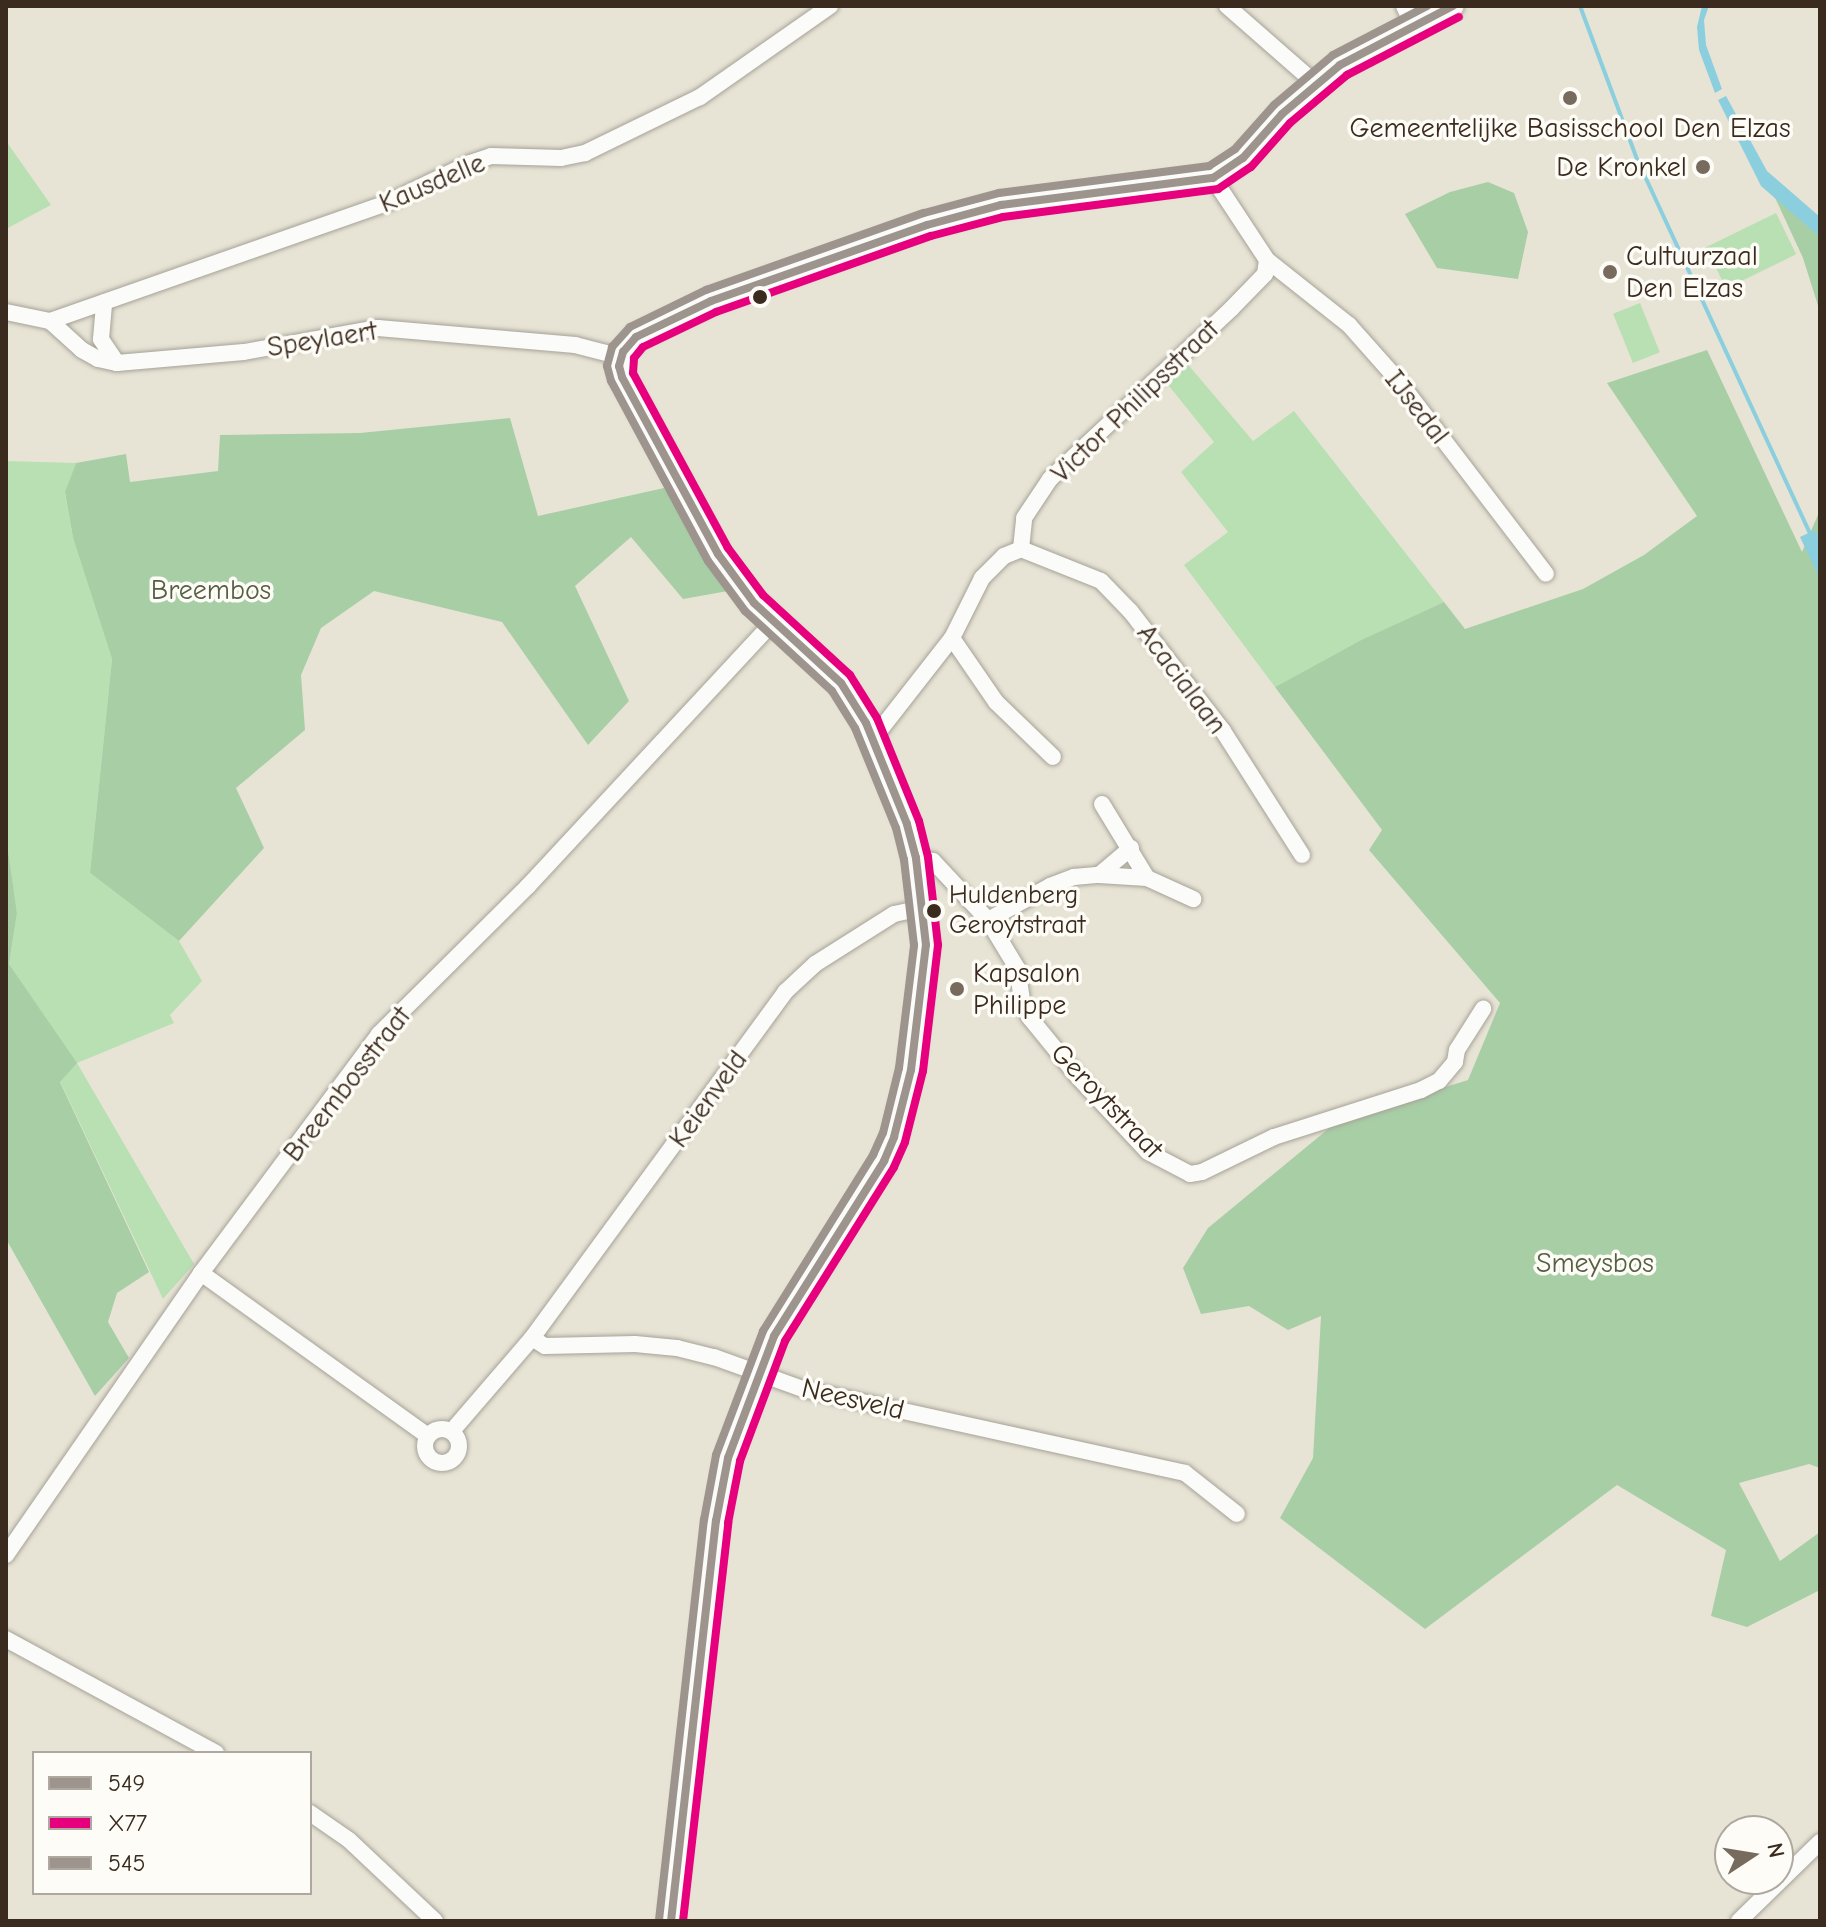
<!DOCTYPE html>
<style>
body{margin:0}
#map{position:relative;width:1826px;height:1927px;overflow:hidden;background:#e7e4d5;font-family:"Comic Neue",sans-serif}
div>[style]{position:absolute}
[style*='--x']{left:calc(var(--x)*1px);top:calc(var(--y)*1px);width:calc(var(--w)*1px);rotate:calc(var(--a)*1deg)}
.green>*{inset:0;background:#b8e0b3;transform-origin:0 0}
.forest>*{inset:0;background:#a8cea6}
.water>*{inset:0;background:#8bcfde}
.stream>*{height:4px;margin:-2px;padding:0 2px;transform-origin:2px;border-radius:2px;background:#8bcfde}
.roads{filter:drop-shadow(0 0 2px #a6a298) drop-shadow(0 0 2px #a6a298)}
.street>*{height:16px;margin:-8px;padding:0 8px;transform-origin:8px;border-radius:8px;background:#fbfbf9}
.street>.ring{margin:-8px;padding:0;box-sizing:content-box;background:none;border:16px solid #fbfbf9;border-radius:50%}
.secondary>*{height:22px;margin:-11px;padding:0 11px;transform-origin:11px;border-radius:11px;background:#fbfbf9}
.bus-1>*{height:8px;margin:-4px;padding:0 4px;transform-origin:4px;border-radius:4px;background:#9d948e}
.bus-2>*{height:8px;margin:-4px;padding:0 4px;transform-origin:4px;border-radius:4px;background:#e6007e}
.bus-3>*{height:8px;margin:-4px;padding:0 4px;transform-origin:4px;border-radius:4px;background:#9d948e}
.dots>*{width:22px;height:22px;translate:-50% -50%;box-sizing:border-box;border:4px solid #fdfcf7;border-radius:50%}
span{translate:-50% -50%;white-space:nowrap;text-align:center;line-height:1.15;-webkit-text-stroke:7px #fdfcf7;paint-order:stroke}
.bus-label{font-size:26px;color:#3b2a1e}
.left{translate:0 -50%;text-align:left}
.poi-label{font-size:28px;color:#3b2a1e}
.right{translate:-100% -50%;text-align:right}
.street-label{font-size:28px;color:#3b2a1e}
.park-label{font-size:28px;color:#555f42}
.frame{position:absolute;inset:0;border:8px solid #3b2a1e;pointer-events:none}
.legend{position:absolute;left:32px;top:1751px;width:280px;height:144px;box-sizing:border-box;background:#fdfcf7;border:2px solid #afa8a0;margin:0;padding:10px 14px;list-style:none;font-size:24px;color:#3b2a1e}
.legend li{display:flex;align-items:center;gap:16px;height:40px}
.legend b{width:40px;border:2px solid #afa8a0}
.north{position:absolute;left:1714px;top:1815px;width:80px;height:80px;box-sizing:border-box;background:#fdfcf7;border:2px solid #afa8a0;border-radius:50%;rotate:78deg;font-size:22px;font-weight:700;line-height:32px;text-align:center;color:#3b2a1e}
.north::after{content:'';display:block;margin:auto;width:28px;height:36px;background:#776b5e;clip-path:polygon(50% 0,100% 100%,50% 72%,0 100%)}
</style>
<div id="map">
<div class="green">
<div style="clip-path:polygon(6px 141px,51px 205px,6px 229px)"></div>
<div style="left:1776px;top:213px;width:46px;height:78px;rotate:64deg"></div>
<div style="left:1640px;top:303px;width:53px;height:29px;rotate:68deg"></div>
<div style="clip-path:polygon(1185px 361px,1253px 441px,1294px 411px,1444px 602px,1361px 640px,1275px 687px,1184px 565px,1228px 532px,1181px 472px,1214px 442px,1165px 381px)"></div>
<div style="clip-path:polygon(6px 461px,76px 463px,65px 493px,73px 538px,112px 659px,90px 873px,179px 941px,202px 981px,170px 1015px,174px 1023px,77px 1063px,194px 1264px,163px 1299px,60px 1081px,76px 1063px,9px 964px,17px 913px,6px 836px)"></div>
</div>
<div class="forest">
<div style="clip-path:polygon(1488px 182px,1514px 193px,1528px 232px,1518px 279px,1437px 268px,1405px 214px,1450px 192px)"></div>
<div style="clip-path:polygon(1771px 189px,1820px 228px,1820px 312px,1803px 258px)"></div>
<div style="clip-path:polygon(1707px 350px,1802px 552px,1820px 510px,1820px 1468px,1809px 1464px,1739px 1483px,1780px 1561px,1820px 1532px,1820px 1590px,1747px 1627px,1711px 1616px,1726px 1550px,1617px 1485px,1425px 1629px,1280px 1518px,1313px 1458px,1321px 1316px,1288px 1330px,1249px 1306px,1201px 1314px,1183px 1268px,1208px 1228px,1339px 1120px,1468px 1080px,1500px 1003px,1369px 850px,1382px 830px,1275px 687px,1361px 640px,1444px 602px,1465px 629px,1583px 589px,1644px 555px,1697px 516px,1607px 383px)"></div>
<div style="clip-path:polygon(510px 418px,538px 516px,664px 488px,728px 591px,683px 599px,631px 537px,575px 586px,629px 701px,588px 745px,502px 622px,374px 591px,321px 628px,301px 675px,305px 730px,236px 788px,264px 848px,179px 941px,90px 873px,112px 659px,73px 538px,65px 492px,76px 463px,126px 454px,130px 482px,218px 471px,220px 435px,360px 433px)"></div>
<div style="clip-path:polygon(6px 836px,17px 913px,9px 964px,77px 1063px,60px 1082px,149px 1272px,117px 1293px,108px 1322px,129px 1358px,95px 1396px,6px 1239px)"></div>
</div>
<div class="water">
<div style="clip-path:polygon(1702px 6px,1709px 6px,1704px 20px,1706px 45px,1722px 89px,1715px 93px,1699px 50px,1697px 27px)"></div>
<div style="clip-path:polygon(1726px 96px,1767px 171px,1820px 217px,1820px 237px,1761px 186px,1718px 100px)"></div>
<div style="clip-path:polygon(1815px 530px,1820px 541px,1820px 579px,1800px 537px)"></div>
</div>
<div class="stream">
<div style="--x:1580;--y:6;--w:163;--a:69.6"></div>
<div style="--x:1637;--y:159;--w:414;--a:65.2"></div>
</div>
<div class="roads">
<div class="street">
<div style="--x:1227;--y:6;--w:118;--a:41.2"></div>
<div style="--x:1404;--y:6;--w:21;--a:65"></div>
<div style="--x:1213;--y:178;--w:98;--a:56.6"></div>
<div style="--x:1267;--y:260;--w:105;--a:38.4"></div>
<div style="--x:1349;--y:325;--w:72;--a:48.4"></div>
<div style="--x:1397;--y:379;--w:245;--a:52.6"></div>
<div style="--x:6;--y:312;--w:45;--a:11.6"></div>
<div style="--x:50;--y:321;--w:43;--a:42.2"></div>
<div style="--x:82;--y:350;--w:18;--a:29"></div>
<div style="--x:98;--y:359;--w:19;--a:12"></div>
<div style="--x:117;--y:363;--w:29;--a:-124"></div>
<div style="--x:101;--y:339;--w:37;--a:-85"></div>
<div style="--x:50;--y:321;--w:357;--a:-19.3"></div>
<div style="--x:387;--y:203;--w:92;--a:-25.7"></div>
<div style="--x:470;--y:163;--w:22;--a:-18"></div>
<div style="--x:491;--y:156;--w:70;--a:1.6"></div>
<div style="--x:561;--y:158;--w:25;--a:-12"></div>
<div style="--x:585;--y:153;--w:128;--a:-26"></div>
<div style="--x:700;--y:97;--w:159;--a:-35"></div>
<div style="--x:117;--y:363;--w:127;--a:-5"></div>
<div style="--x:244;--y:352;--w:136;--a:-10.2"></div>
<div style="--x:378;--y:328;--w:198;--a:4.9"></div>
<div style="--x:575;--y:345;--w:48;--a:14.6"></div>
<div style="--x:1021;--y:549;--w:86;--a:21.8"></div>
<div style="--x:1101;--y:581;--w:43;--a:45.9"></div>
<div style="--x:1131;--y:612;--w:150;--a:52.3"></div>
<div style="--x:1223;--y:731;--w:147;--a:57.5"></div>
<div style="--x:1021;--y:549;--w:31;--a:-84"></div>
<div style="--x:1024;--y:518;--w:47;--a:-56.3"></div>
<div style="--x:1050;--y:479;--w:248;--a:-43.2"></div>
<div style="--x:1231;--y:309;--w:49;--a:-45.8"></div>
<div style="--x:1265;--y:274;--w:14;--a:-82"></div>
<div style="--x:952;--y:638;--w:78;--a:55.5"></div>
<div style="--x:996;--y:702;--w:79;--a:44"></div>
<div style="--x:873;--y:739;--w:128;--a:-52"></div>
<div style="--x:952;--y:638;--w:67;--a:-63.4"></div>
<div style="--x:982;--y:578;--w:31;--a:-45"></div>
<div style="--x:1004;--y:556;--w:18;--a:-22"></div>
<div style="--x:1102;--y:804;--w:87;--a:58.7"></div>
<div style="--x:916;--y:858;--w:17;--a:10"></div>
<div style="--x:933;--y:861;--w:81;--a:47"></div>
<div style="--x:988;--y:920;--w:56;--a:58.9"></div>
<div style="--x:1017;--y:968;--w:37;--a:81"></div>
<div style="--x:1023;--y:1005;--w:15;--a:62"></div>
<div style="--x:1030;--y:1018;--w:77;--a:50.8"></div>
<div style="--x:1079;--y:1078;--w:101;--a:47"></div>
<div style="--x:1148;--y:1152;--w:47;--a:27.6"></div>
<div style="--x:1190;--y:1174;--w:12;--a:-9"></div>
<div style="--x:1202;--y:1172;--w:80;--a:-25.9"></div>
<div style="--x:1274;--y:1137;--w:154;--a:-17.7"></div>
<div style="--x:1421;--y:1090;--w:20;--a:-27"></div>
<div style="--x:1439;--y:1081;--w:25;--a:-50"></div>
<div style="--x:1455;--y:1062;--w:12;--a:-81"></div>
<div style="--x:1457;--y:1050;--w:49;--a:-57.6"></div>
<div style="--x:1099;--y:875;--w:42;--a:-40.2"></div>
<div style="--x:988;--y:920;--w:71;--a:-28.7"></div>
<div style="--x:1050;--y:886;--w:26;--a:-21"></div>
<div style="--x:1074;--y:877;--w:25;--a:-5"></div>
<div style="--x:1099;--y:875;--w:48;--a:3.6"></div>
<div style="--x:1147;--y:878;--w:51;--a:24.5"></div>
<div style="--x:201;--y:1273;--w:279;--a:35.7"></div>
<div style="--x:532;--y:1338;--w:15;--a:32"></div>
<div style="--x:545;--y:1346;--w:90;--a:-1.3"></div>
<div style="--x:635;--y:1344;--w:42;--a:5.4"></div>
<div style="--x:677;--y:1348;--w:38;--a:14"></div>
<div style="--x:714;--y:1357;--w:95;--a:19.8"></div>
<div style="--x:803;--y:1389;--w:391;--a:12.4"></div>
<div style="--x:1185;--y:1473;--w:66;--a:38.3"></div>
<div class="ring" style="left:425px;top:1429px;width:18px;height:18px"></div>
<div style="--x:452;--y:1431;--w:123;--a:-49.3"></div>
<div style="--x:532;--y:1338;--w:429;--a:-53.8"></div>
<div style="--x:785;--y:992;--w:41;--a:-43"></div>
<div style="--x:815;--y:964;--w:93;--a:-32.3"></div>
<div style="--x:894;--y:914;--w:30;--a:-12"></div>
<div style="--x:6;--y:1555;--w:343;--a:-55.3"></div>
<div style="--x:201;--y:1273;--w:298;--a:-53.3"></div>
<div style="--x:379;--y:1034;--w:210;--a:-44.8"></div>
<div style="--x:528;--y:886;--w:360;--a:-47.1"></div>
<div style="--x:6;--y:1639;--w:239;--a:28.5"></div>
<div style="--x:310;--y:1813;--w:47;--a:34.7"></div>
<div style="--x:349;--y:1840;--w:118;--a:43.3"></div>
<div style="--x:1739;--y:1921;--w:113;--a:-44.3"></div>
</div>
<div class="secondary">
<div style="--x:671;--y:1921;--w:403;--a:-83.6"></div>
<div style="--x:716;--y:1521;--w:64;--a:-79.2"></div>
<div style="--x:728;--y:1458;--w:130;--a:-69.3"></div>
<div style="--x:774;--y:1336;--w:207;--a:-57.8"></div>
<div style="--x:884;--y:1161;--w:26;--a:-67"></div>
<div style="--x:894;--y:1137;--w:69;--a:-75.8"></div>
<div style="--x:911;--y:1070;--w:126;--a:-83.2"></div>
<div style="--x:926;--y:945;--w:88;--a:-96.6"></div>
<div style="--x:916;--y:858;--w:35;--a:-105"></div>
<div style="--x:907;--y:824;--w:109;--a:-112.1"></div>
<div style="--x:866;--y:723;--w:47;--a:-122"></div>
<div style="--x:841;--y:683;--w:118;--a:-137.4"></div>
<div style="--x:754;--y:603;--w:61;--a:-126.3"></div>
<div style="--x:718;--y:554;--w:201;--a:-118.5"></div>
<div style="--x:622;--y:377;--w:11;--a:-105"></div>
<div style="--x:619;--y:366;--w:15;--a:-74"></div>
<div style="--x:623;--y:352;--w:20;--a:-49"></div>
<div style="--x:636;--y:337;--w:83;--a:-25.6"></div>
<div style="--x:711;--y:301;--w:229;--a:-19.4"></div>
<div style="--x:927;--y:225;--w:77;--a:-15.1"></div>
<div style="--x:1001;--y:205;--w:214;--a:-7.3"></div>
<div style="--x:1213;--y:178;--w:36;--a:-34"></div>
<div style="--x:1243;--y:158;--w:59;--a:-48.4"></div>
<div style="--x:1282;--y:114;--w:76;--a:-40.2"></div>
<div style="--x:1340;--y:65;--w:127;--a:-27.6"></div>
</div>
</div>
<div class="bus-1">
<div style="--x:671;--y:1921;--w:403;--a:-83.6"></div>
<div style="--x:716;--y:1521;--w:64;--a:-79.2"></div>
<div style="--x:728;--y:1458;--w:130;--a:-69.3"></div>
<div style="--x:774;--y:1336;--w:207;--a:-57.8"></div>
<div style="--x:884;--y:1161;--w:26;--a:-67"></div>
<div style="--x:894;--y:1137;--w:69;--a:-75.8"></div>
<div style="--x:911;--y:1070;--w:126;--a:-83.2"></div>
<div style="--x:926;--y:945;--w:88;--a:-96.6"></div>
<div style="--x:916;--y:858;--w:35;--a:-105"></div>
<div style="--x:907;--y:824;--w:109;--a:-112.1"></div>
<div style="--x:866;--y:723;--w:47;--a:-122"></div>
<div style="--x:841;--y:683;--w:118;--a:-137.4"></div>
<div style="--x:754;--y:603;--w:61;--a:-126.3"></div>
<div style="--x:718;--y:554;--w:201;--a:-118.5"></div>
<div style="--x:622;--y:377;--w:11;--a:-105"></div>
<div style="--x:619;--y:366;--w:15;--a:-74"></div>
<div style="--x:623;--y:352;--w:20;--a:-49"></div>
<div style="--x:636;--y:337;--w:83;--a:-25.6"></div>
<div style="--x:711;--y:301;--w:229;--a:-19.4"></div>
<div style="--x:927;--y:225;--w:77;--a:-15.1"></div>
<div style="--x:1001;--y:205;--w:214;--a:-7.3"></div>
<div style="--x:1213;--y:178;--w:36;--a:-34"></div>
<div style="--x:1243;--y:158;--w:59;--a:-48.4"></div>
<div style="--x:1282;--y:114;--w:76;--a:-40.2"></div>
<div style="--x:1340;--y:65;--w:127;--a:-27.6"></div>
</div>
<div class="bus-2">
<div style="--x:683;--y:1921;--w:401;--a:-83.5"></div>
<div style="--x:728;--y:1523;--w:63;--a:-79"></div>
<div style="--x:740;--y:1461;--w:128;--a:-69.4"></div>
<div style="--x:785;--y:1341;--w:205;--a:-57.9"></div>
<div style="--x:894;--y:1167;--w:27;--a:-66"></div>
<div style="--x:905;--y:1142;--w:73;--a:-75.8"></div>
<div style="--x:923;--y:1071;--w:127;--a:-83.2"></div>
<div style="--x:938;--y:945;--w:89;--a:-96.5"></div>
<div style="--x:928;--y:857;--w:37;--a:-104"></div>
<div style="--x:919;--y:821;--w:111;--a:-112.2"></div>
<div style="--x:877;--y:718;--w:51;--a:-122.1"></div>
<div style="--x:850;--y:675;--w:118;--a:-137.4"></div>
<div style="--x:763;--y:595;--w:59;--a:-126.7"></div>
<div style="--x:728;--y:548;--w:199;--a:-118.5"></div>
<div style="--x:633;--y:373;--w:15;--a:-86"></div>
<div style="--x:634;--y:358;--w:14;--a:-51"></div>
<div style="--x:643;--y:347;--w:81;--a:-25.6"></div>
<div style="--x:716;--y:312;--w:228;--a:-19.5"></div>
<div style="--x:931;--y:236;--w:74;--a:-14.8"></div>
<div style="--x:1003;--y:217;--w:217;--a:-7.4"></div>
<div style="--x:1218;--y:189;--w:40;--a:-34"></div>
<div style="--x:1251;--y:167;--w:59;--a:-48.4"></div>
<div style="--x:1290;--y:123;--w:75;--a:-40.1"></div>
<div style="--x:1347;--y:75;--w:126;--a:-27.4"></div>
</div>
<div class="bus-3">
<div style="--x:659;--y:1920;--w:403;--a:-83.6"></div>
<div style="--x:704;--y:1520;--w:66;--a:-79.5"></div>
<div style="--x:716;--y:1455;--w:133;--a:-69.2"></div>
<div style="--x:763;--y:1331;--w:208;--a:-58"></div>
<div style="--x:873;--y:1155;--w:24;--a:-66"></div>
<div style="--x:883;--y:1133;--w:67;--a:-76.2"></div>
<div style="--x:899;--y:1068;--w:124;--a:-83"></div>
<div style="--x:914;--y:945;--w:86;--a:-96.7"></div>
<div style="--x:904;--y:860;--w:33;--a:-104"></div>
<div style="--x:896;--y:828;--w:108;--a:-112.3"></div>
<div style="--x:855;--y:728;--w:44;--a:-121.9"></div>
<div style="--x:832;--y:691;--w:118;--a:-137.4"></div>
<div style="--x:745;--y:611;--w:62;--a:-126.5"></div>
<div style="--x:708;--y:561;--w:204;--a:-118.3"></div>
<div style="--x:611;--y:381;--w:16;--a:-105"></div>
<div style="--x:607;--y:366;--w:20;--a:-75"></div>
<div style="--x:612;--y:347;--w:27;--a:-48"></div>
<div style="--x:630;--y:327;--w:85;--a:-26"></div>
<div style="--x:706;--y:290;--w:231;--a:-19.5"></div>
<div style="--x:924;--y:213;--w:78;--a:-14.9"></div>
<div style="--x:999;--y:193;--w:212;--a:-7.3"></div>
<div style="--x:1209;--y:166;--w:31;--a:-33"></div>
<div style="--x:1235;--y:149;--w:59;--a:-48.4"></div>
<div style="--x:1274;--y:105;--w:77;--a:-40.3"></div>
<div style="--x:1333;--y:55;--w:106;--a:-27.5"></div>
</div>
<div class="dots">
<div style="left:1570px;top:98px;background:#776b5e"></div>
<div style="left:1703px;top:167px;background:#776b5e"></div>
<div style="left:1610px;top:272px;background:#776b5e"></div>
<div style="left:760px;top:297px;background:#3b2a1e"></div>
<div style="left:934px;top:911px;background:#3b2a1e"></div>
<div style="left:957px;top:989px;background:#776b5e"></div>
</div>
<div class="bus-label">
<span class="left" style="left:949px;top:911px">Huldenberg<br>Geroytstraat</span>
</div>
<div class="poi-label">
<span style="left:1570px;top:128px">Gemeentelijke Basisschool Den Elzas</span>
<span class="right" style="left:1687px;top:167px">De Kronkel</span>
<span class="left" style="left:1626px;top:272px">Cultuurzaal<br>Den Elzas</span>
<span class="left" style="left:973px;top:989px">Kapsalon<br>Philippe</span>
</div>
<div class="street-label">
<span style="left:432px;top:183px;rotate:-23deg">Kausdelle</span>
<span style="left:322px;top:339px;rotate:-9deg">Speylaert</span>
<span style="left:1135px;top:401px;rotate:-44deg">Victor Philipsstraat</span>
<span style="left:1417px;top:407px;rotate:52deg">IJsedal</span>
<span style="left:1182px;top:679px;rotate:53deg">Acacialaan</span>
<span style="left:347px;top:1084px;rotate:-52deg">Breembosstraat</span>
<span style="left:708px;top:1099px;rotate:-54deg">Keienveld</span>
<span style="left:1107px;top:1101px;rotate:46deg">Geroytstraat</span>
<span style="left:853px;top:1399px;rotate:13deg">Neesveld</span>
</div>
<div class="park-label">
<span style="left:211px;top:590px">Breembos</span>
<span style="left:1595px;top:1263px">Smeysbos</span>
</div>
<div class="frame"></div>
<ul class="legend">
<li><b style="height:10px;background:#9d948e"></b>549</li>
<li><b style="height:10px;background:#e6007e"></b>X77</li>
<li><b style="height:10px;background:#9d948e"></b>545</li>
</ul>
<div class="north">N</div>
</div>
